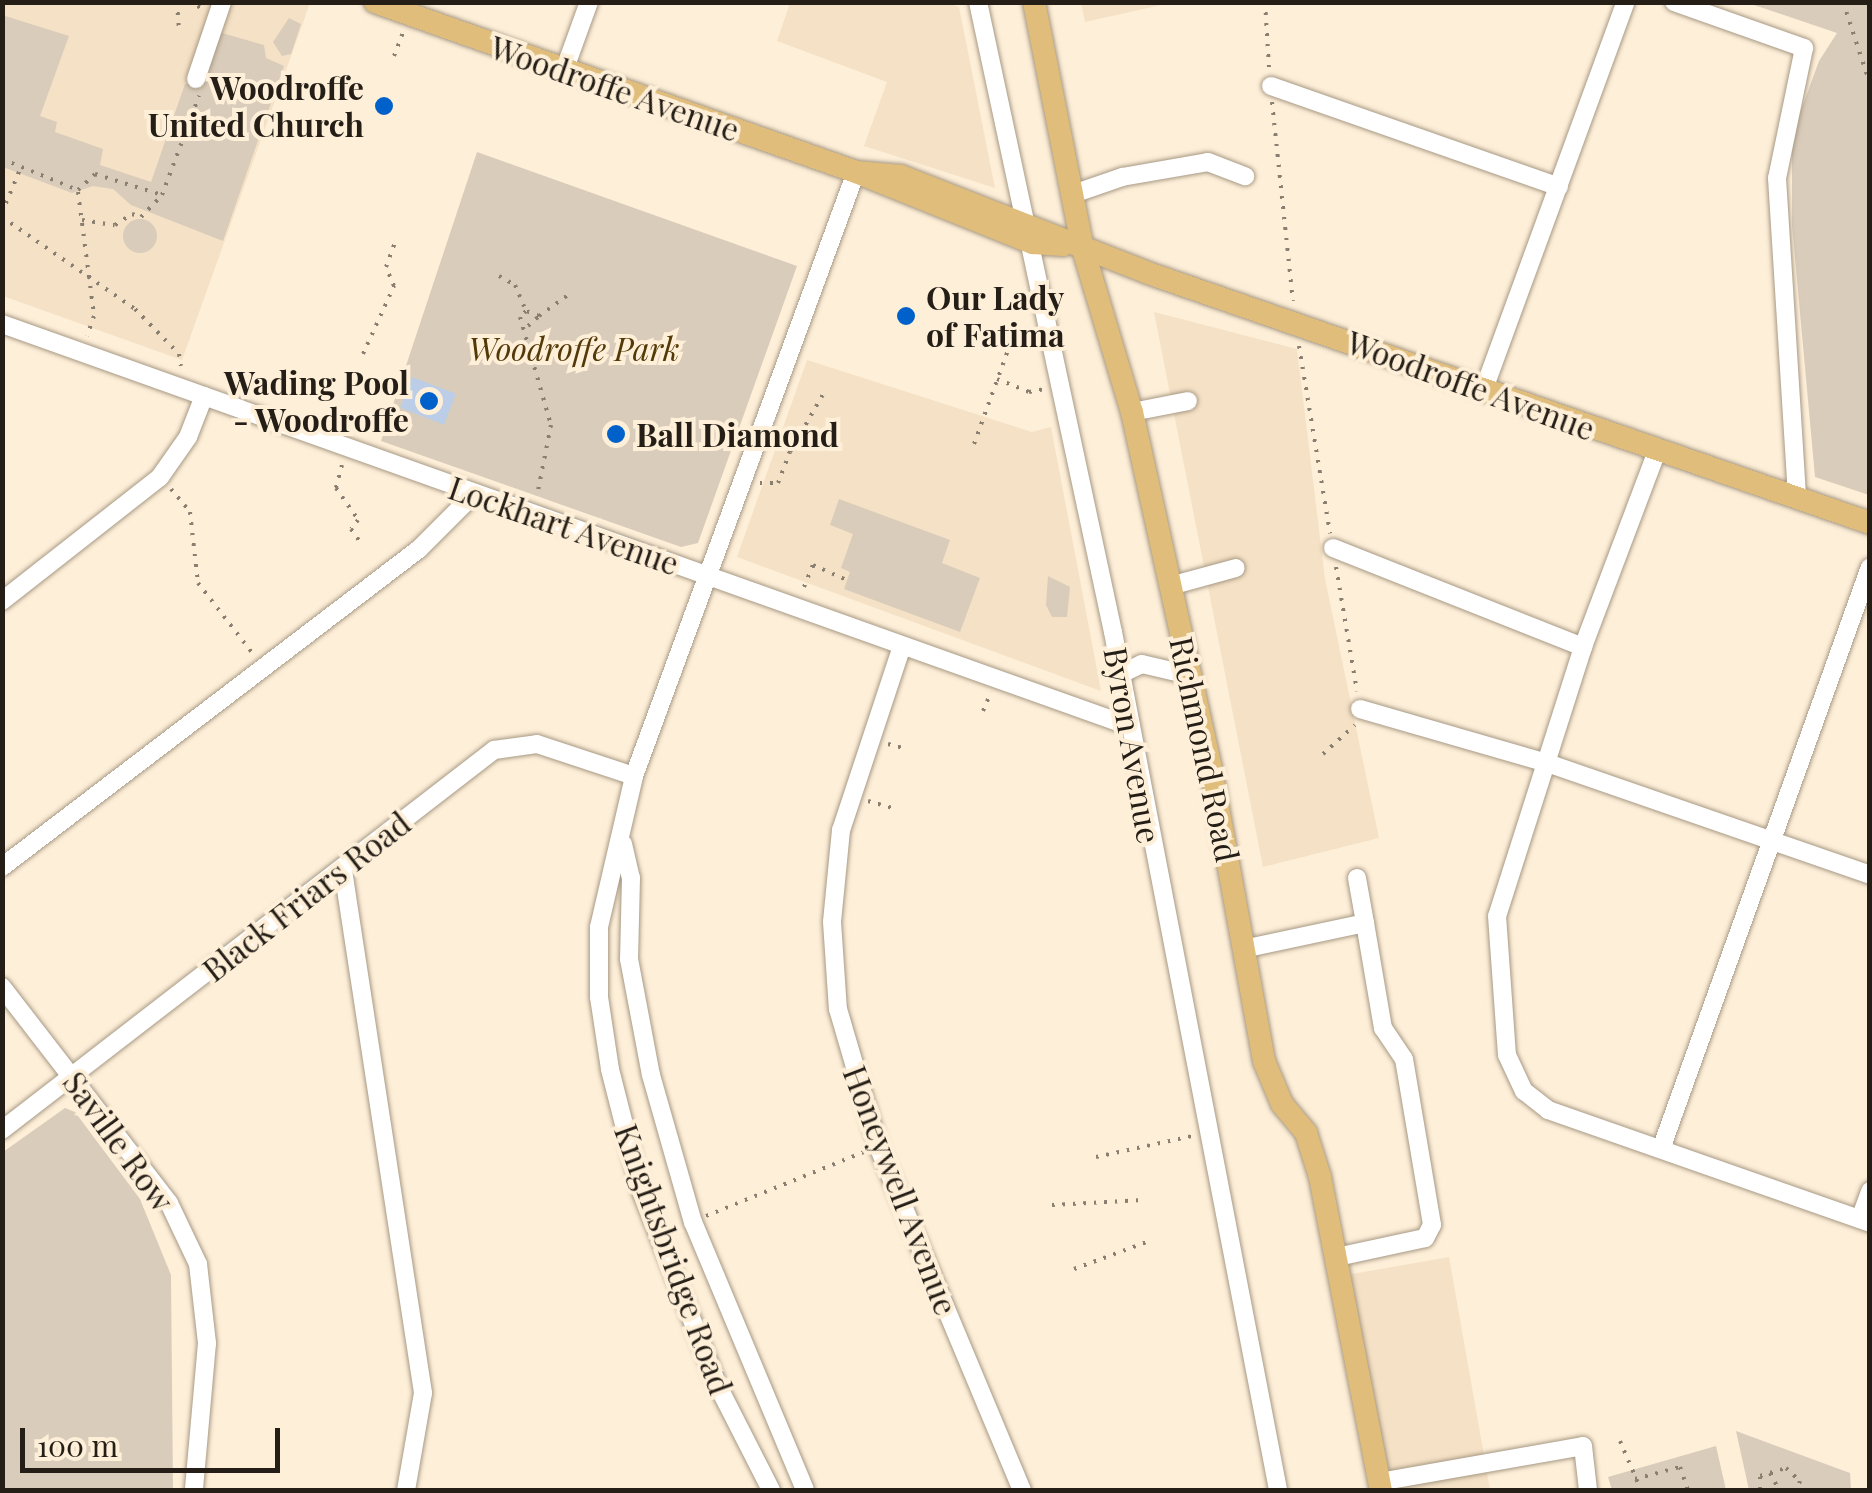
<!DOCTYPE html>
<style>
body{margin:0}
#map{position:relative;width:1872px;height:1493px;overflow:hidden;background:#feefd9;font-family:"Playfair Display",serif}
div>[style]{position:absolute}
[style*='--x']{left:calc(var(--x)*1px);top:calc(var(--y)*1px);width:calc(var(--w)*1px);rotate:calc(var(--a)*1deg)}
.built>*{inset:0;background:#f5e1c5;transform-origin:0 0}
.green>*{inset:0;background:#d9ccba}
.round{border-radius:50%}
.water>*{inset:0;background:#bbcde7;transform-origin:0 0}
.path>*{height:4px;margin-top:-2px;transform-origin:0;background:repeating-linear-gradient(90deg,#897f70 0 2.5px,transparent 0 10.5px)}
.roads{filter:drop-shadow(0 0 2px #a79984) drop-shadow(0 0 2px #a79984)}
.minor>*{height:18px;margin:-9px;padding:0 9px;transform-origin:9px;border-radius:9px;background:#fff}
.major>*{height:22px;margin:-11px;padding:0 11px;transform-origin:11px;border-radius:11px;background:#e0bd7a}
.dots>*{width:28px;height:28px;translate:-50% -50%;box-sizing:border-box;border:5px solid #feefd9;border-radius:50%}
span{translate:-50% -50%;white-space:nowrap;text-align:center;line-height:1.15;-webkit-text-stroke:8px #feefd9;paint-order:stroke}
.poi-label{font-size:32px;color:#241e16;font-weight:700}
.right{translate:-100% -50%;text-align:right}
.left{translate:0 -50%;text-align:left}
.street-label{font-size:32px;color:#241e16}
.park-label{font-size:32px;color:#533907;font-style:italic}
.frame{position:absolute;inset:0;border:5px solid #241e16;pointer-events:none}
.scale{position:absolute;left:20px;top:1428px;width:260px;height:45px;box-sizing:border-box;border:5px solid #241e16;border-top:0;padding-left:12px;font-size:30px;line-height:35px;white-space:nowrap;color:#241e16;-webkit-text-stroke:8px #feefd9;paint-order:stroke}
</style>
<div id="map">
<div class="built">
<div style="clip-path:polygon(946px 2px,959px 7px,995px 188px,864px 146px,887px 82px,777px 41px,790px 3px)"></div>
<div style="clip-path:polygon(3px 3px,310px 3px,182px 360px,3px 296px)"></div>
<div style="clip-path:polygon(1081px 3px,1081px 2px,1170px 3px,1085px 22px)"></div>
<div style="clip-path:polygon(1154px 312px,1297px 349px,1325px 579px,1379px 838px,1263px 867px)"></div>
<div style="clip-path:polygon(807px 360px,1032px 432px,1051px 427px,1101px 691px,737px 557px)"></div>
<div style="left:1449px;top:1257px;width:237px;height:101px;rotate:80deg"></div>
</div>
<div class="green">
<div style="clip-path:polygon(1748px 3px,1869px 3px,1869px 495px,1815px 477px,1792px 225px,1792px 135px,1819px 61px,1837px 33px)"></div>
<div style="clip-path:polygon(2px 15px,69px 36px,40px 116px,57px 122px,55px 132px,103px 149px,100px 165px,151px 182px,185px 84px,197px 83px,215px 31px,264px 45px,266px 58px,284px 66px,223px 241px,131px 205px,113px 189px,93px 186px,72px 193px,3px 167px)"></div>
<div style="clip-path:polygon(289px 18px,301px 24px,291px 54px,282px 56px,273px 42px)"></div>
<div style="clip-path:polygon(477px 152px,797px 266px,698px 543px,681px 547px,381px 441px)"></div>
<div class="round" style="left:123px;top:219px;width:34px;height:34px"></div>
<div style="clip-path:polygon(839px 499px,950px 540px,942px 563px,980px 578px,960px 632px,844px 589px,850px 572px,841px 568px,853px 534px,830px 525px)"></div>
<div style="clip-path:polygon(1048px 576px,1070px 587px,1067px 617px,1052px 617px,1046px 605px)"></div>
<div style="clip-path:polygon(65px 1108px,75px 1112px,140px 1199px,171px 1275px,173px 1490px,3px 1490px,3px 1152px)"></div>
<div style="clip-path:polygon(1736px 1431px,1850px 1473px,1851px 1490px,1749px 1490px)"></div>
<div style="clip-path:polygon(1716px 1446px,1726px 1490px,1612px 1490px,1608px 1477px)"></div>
</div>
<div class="water">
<div style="left:412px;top:377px;width:47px;height:33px;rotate:21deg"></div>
</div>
<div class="path">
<div style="--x:177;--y:2;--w:26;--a:86"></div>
<div style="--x:188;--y:2;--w:17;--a:24"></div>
<div style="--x:1265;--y:2;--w:66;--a:86.5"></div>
<div style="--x:1843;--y:2;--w:86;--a:71.8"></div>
<div style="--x:394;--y:56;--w:26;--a:-69"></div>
<div style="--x:1272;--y:102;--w:200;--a:84"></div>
<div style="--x:2;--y:159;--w:82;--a:22.2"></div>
<div style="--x:78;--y:190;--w:23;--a:-43"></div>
<div style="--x:95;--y:174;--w:70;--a:17.4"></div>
<div style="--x:162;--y:195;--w:106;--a:-69.5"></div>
<div style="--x:78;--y:192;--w:125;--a:82.6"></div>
<div style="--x:94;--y:316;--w:21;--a:109"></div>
<div style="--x:2;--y:213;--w:50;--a:-67.6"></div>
<div style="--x:2;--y:217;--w:162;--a:34.7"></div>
<div style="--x:135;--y:309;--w:63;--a:45.6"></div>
<div style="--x:179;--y:354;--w:12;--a:81"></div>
<div style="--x:82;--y:220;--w:33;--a:9"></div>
<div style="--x:115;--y:225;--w:20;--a:-33"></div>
<div style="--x:132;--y:214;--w:9;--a:18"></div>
<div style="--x:141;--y:217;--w:30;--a:-46"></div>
<div style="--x:499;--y:276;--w:18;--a:29"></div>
<div style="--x:515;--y:285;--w:28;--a:67"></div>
<div style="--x:539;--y:316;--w:36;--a:-36"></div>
<div style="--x:528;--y:326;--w:15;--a:-42"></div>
<div style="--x:539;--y:316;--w:14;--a:-159"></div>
<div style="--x:526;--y:311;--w:8;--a:135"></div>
<div style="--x:520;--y:317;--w:112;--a:74"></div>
<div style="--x:551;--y:425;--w:72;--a:101.2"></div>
<div style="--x:1299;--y:346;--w:190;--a:80.6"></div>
<div style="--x:363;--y:354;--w:75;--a:-65.5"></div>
<div style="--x:394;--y:286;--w:21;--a:-113"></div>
<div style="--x:386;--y:267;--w:29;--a:-70"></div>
<div style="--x:997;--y:379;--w:35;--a:22"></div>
<div style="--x:1029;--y:392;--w:16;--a:-11"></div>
<div style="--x:974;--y:444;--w:115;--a:-70.1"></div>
<div style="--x:790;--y:452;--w:70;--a:-60.2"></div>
<div style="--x:342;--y:465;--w:24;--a:105"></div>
<div style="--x:336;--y:488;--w:39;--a:55"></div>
<div style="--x:358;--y:520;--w:11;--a:128"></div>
<div style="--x:351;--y:529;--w:16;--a:55"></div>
<div style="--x:760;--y:483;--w:18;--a:0"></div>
<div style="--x:778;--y:483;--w:33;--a:-69"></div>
<div style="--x:790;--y:452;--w:17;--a:-159"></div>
<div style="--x:171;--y:489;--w:30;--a:50"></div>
<div style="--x:190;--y:512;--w:71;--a:83.6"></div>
<div style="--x:198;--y:583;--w:90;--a:52.2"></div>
<div style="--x:1336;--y:567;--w:126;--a:80.4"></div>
<div style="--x:804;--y:587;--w:24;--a:-68"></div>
<div style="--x:813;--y:565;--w:35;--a:24"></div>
<div style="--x:983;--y:711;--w:21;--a:-67"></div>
<div style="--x:888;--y:744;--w:20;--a:15"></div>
<div style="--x:1323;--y:754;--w:43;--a:-42.2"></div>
<div style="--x:868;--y:801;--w:26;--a:16"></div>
<div style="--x:1096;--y:1157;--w:98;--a:-12.3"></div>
<div style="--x:1052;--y:1205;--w:91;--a:-3.1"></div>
<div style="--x:706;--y:1216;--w:170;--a:-22.1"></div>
<div style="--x:1074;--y:1269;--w:78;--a:-20.3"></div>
<div style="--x:1620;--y:1441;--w:53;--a:66.8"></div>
<div style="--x:1770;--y:1473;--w:19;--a:62"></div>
<div style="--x:1635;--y:1479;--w:47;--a:-14.9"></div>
<div style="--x:1680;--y:1467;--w:24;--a:71"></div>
<div style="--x:1693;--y:1490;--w:23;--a:0"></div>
<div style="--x:1760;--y:1490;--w:14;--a:-90"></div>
<div style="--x:1760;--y:1476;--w:27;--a:-17"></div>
<div style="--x:1786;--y:1468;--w:19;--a:43"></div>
<div style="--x:1800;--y:1481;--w:9;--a:108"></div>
</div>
<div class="roads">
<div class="minor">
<div style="--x:978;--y:2;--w:644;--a:77.91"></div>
<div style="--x:1113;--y:632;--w:874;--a:79.11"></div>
<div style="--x:1674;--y:2;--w:138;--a:19.5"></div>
<div style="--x:1804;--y:48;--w:133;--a:101.7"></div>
<div style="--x:1777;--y:178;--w:322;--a:86.4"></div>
<div style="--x:564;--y:71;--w:73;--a:-70.1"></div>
<div style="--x:196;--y:79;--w:81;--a:-71.3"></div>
<div style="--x:1271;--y:86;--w:305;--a:19.3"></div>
<div style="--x:1076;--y:193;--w:49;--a:-19.2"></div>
<div style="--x:1122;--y:177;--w:87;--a:-9.9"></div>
<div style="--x:1208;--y:162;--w:40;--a:21"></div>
<div style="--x:2;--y:324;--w:1193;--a:19.63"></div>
<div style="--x:1484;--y:389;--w:412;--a:-69.9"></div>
<div style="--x:1132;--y:412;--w:57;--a:-11.1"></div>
<div style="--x:1657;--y:451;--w:210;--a:110.7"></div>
<div style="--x:1583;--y:647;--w:282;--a:107.7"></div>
<div style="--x:1497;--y:916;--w:139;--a:85.9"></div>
<div style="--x:1507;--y:1055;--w:40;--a:65"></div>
<div style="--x:1524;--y:1091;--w:31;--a:38"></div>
<div style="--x:1548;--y:1110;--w:341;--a:19.3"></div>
<div style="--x:1333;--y:548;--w:269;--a:21.6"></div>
<div style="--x:1170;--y:586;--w:68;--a:-15.3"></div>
<div style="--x:2;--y:601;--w:201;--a:-38.1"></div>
<div style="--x:160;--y:477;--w:49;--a:-55"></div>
<div style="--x:188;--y:437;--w:44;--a:-68.7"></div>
<div style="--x:902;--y:646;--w:194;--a:108.3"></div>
<div style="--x:841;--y:830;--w:92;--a:95.6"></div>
<div style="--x:832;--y:922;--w:87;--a:86.1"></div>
<div style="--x:838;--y:1009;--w:143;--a:73.7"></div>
<div style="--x:878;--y:1146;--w:373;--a:67.3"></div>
<div style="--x:1119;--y:675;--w:25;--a:-26"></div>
<div style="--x:1142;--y:664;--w:48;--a:13.2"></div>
<div style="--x:1360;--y:709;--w:195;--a:16.1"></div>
<div style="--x:1547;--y:763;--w:342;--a:19.1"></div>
<div style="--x:623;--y:844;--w:35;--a:77"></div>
<div style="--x:631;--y:878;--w:81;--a:91.4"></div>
<div style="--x:629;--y:959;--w:118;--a:79.3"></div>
<div style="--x:651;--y:1075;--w:153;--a:74.1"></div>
<div style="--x:693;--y:1222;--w:290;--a:67.3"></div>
<div style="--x:2;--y:867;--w:524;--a:-37.33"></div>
<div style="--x:419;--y:549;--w:76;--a:-45"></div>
<div style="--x:343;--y:870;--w:529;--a:81.3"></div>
<div style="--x:423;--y:1393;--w:98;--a:99.9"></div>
<div style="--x:1357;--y:878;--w:46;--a:79.9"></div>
<div style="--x:1243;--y:949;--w:125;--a:-12"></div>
<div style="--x:1365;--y:923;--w:107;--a:80.3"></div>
<div style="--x:1383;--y:1028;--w:37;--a:56"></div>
<div style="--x:1404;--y:1059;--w:168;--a:80.4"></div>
<div style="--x:1432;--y:1225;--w:15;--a:118"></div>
<div style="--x:1425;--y:1238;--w:90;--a:167.8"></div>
<div style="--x:2;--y:987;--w:273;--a:52.3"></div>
<div style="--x:169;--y:1203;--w:68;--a:64.6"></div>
<div style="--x:198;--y:1264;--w:80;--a:83.5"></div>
<div style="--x:207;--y:1343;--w:148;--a:95.1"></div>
<div style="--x:2;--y:1130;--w:622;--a:-37.68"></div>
<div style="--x:494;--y:750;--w:43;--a:-7.9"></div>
<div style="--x:537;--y:744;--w:102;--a:18.3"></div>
<div style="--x:1661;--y:1149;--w:618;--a:-70.25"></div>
<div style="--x:1860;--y:1219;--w:30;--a:-70"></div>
<div style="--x:1379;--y:1482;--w:207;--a:-10"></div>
<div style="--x:1583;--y:1446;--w:44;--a:83.5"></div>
<div style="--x:771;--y:1490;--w:117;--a:-117"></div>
<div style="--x:718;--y:1386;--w:210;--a:-111.5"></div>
<div style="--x:641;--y:1191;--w:126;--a:-104.3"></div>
<div style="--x:610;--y:1069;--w:73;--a:-98.7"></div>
<div style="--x:599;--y:997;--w:70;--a:-90"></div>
<div style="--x:599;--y:927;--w:155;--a:-76.9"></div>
<div style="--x:634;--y:776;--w:644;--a:-69.82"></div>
</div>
<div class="major">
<div style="--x:375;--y:2;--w:510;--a:19.46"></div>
<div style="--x:856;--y:172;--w:191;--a:21.9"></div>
<div style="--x:1033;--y:243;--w:30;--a:4"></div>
<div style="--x:1034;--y:2;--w:252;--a:78.8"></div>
<div style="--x:1083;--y:249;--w:170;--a:73.3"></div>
<div style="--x:1132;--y:412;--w:366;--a:77.5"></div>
<div style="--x:1211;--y:769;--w:297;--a:79.7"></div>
<div style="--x:1264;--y:1061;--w:47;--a:67.3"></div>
<div style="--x:1282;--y:1104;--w:38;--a:50"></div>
<div style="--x:1306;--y:1133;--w:46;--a:72.3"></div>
<div style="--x:1320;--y:1177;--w:319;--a:79"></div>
<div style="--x:856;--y:172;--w:45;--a:5.1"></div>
<div style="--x:901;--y:176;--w:265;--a:21.4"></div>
<div style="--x:1148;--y:273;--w:764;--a:19.1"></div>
</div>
</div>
<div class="dots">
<div style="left:384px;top:106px;background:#0061ca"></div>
<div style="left:906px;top:316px;background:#0061ca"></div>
<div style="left:429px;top:401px;background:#0061ca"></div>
<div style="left:616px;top:434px;background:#0061ca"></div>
</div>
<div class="poi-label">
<span class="right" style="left:364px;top:106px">Woodroffe<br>United Church</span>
<span class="left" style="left:926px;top:316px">Our Lady<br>of Fatima</span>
<span class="right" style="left:409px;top:401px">Wading Pool<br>- Woodroffe</span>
<span class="left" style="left:636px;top:434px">Ball Diamond</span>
</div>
<div class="street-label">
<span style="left:615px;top:88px;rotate:19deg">Woodroffe Avenue</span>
<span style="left:1471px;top:385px;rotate:20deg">Woodroffe Avenue</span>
<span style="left:564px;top:525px;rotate:19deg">Lockhart Avenue</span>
<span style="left:1133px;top:745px;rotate:80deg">Byron Avenue</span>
<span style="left:1205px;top:749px;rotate:78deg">Richmond Road</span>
<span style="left:306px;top:896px;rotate:-38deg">Black Friars Road</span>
<span style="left:119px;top:1141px;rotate:54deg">Saville Row</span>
<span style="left:901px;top:1190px;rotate:69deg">Honeywell Avenue</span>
<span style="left:674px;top:1259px;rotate:70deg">Knightsbridge Road</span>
</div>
<div class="park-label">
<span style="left:574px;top:348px">Woodroffe Park</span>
</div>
<div class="frame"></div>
<div class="scale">100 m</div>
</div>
